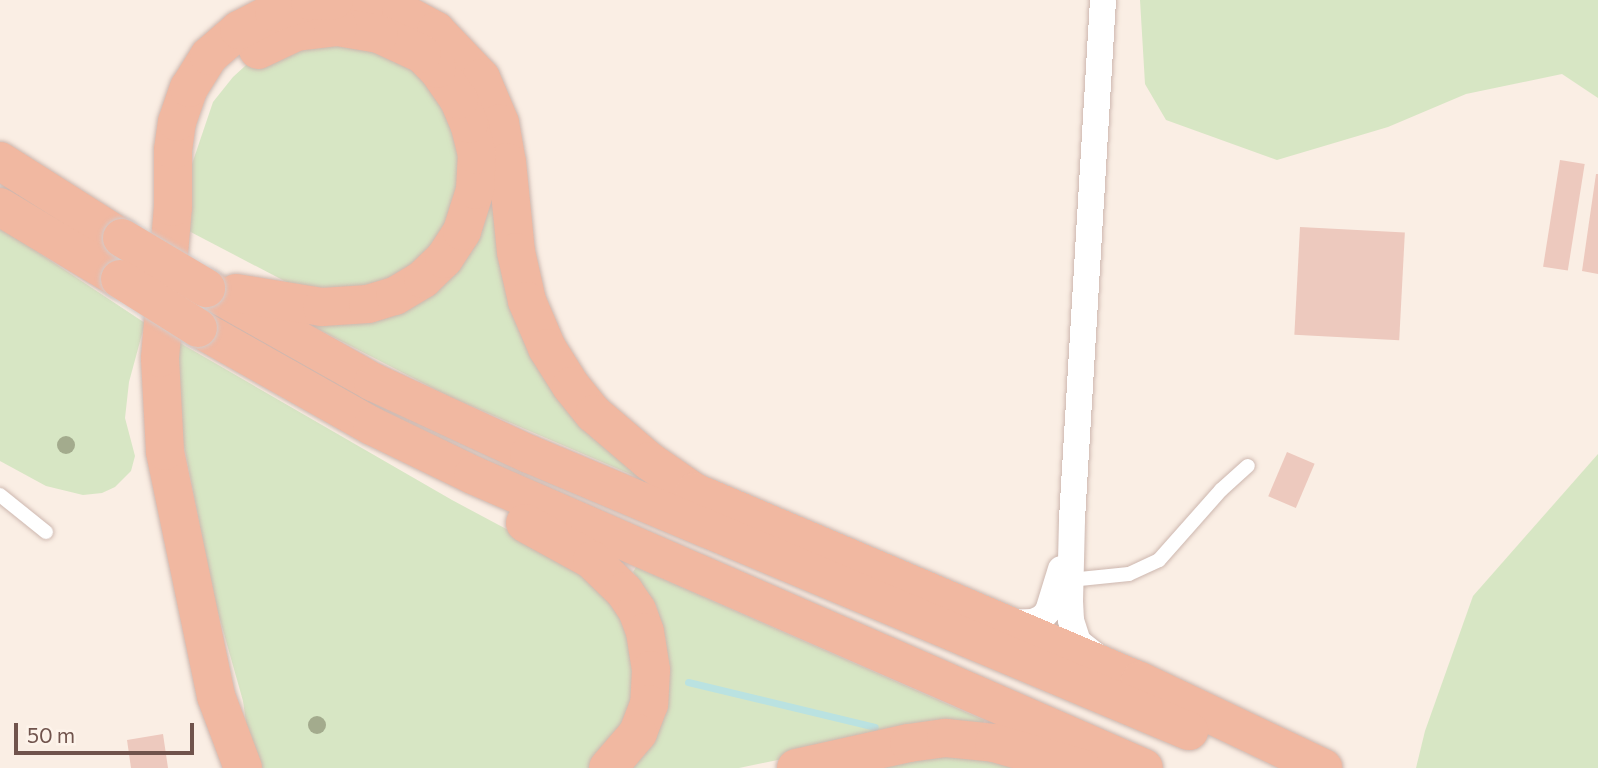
<!DOCTYPE html>
<style>
body{margin:0}
#map{position:relative;width:1598px;height:768px;overflow:hidden;background:#faeee4;font-family:Commissioner,sans-serif}
div>[style]{position:absolute}
[style*='--x']{left:calc(var(--x)*1px);top:calc(var(--y)*1px);width:calc(var(--w)*1px);rotate:calc(var(--a)*1deg)}
.green>*{inset:0;background:#d7e6c4}
.stream>*{height:7px;margin:-3.5px;padding:0 3.5px;transform-origin:3.5px;border-radius:3.5px;background:#bae2e1}
.building>*{inset:0;background:#edc9be;transform-origin:0 0}
.roads{filter:drop-shadow(0 0 2px #cdb7af) drop-shadow(0 0 2px #cdb7af)}
.service>*{height:14px;margin:-7px;padding:0 7px;transform-origin:7px;border-radius:7px;background:#fff}
.minor>*{height:26px;margin:-13px;padding:0 13px;transform-origin:13px;border-radius:13px;background:#fff}
.trunk>*{height:38px;margin:-19px;padding:0 19px;transform-origin:19px;border-radius:19px;background:#f1b8a1}
.bridges{filter:drop-shadow(0 0 2px #d4cbc9) drop-shadow(0 0 2px #d4cbc9)}
.trunk-bridge>*{height:38px;margin:-19px;padding:0 19px;transform-origin:19px;border-radius:19px;background:#f1b8a1}
.trees>*{width:18px;height:18px;margin:-9px;border-radius:50%;background:#a3ab8d}
span{translate:-50% -50%;white-space:nowrap;text-align:center;line-height:1.15;-webkit-text-stroke:5px #fdf3ea;paint-order:stroke}
.scale{position:absolute;left:14px;top:723px;width:180px;height:32px;box-sizing:border-box;border:4px solid #70534c;border-top:0;padding-left:9px;font-size:21px;line-height:24px;white-space:nowrap;color:#70534c;-webkit-text-stroke:5px #fdf3ea;paint-order:stroke}
</style>
<div id="map">
<div class="green">
<div style="clip-path:polygon(1140px 0,1598px 0,1598px 98px,1562px 74px,1466px 94px,1388px 127px,1277px 160px,1166px 120px,1145px 84px)"></div>
<div style="clip-path:polygon(286px 41px,412px 53px,471px 162px,433px 257px,355px 295px,294px 286px,183px 228px,191px 167px,213px 102px,233px 77px,256px 56px)"></div>
<div style="clip-path:polygon(493px 187px,521px 304px,679px 495px,450px 397px,308px 324px,366px 320px)"></div>
<div style="clip-path:polygon(0 227px,145px 323px,129px 382px,125px 418px,135px 456px,131px 471px,115px 487px,102px 493px,83px 495px,46px 486px,0 461px)"></div>
<div style="clip-path:polygon(175px 340px,452px 500px,590px 574px,632px 615px,637px 710px,596px 768px,257px 768px,251px 758px,243px 701px,215px 602px,182px 436px)"></div>
<div style="clip-path:polygon(1598px 454px,1598px 768px,1416px 768px,1425px 731px,1473px 596px)"></div>
<div style="clip-path:polygon(636px 567px,984px 720px,983px 727px,859px 743px,739px 768px,631px 768px,666px 641px,656px 605px,633px 572px)"></div>
<div style="clip-path:polygon(929px 749px,1050px 768px,841px 768px)"></div>
</div>
<div class="stream">
<div style="--x:688;--y:682;--w:192;--a:13.5"></div>
</div>
<div class="building">
<div style="left:1560px;top:160px;width:25px;height:108px;rotate:9deg"></div>
<div style="clip-path:polygon(1596px 174px,1598px 174px,1598px 274px,1582px 271px)"></div>
<div style="left:1300px;top:227px;width:105px;height:108px;rotate:3deg"></div>
<div style="left:1287px;top:452px;width:30px;height:48px;rotate:23deg"></div>
<div style="clip-path:polygon(163px 734px,168px 768px,131px 768px,127px 740px)"></div>
</div>
<div class="roads">
<div class="service">
<div style="--x:0;--y:495;--w:59;--a:38.8"></div>
<div style="--x:1070;--y:580;--w:59;--a:-5.8"></div>
<div style="--x:1129;--y:574;--w:33;--a:-25"></div>
<div style="--x:1159;--y:560;--w:94;--a:-48.5"></div>
<div style="--x:1221;--y:490;--w:36;--a:-42"></div>
</div>
<div class="minor">
<div style="--x:1005;--y:623;--w:28;--a:-2"></div>
<div style="--x:1033;--y:622;--w:10;--a:-24"></div>
<div style="--x:1042;--y:618;--w:9;--a:-49"></div>
<div style="--x:1048;--y:611;--w:44;--a:-72.8"></div>
<div style="--x:1096;--y:656;--w:23;--a:-142"></div>
<div style="--x:1078;--y:642;--w:23;--a:-108"></div>
<div style="--x:1071;--y:620;--w:18;--a:-93"></div>
<div style="--x:1070;--y:602;--w:83;--a:-88.6"></div>
<div style="--x:1072;--y:519;--w:520;--a:-86.58"></div>
</div>
<div class="trunk">
<div style="--x:340;--y:0;--w:62;--a:11.1"></div>
<div style="--x:401;--y:12;--w:40;--a:28"></div>
<div style="--x:436;--y:31;--w:65;--a:46.2"></div>
<div style="--x:481;--y:78;--w:49;--a:67.1"></div>
<div style="--x:500;--y:123;--w:40;--a:80"></div>
<div style="--x:507;--y:162;--w:90;--a:84.3"></div>
<div style="--x:516;--y:252;--w:50;--a:77.3"></div>
<div style="--x:527;--y:301;--w:51;--a:66.9"></div>
<div style="--x:547;--y:348;--w:45;--a:57.7"></div>
<div style="--x:571;--y:386;--w:36;--a:51"></div>
<div style="--x:594;--y:414;--w:72;--a:40.5"></div>
<div style="--x:649;--y:461;--w:55;--a:34.6"></div>
<div style="--x:694;--y:492;--w:484;--a:23"></div>
<div style="--x:1140;--y:681;--w:203;--a:25.4"></div>
<div style="--x:0;--y:161;--w:144;--a:32.3"></div>
<div style="--x:0;--y:207;--w:140;--a:31"></div>
<div style="--x:206;--y:288;--w:192;--a:29.4"></div>
<div style="--x:373;--y:382;--w:172;--a:24.8"></div>
<div style="--x:529;--y:454;--w:716;--a:22.77"></div>
<div style="--x:236;--y:293;--w:87;--a:9.2"></div>
<div style="--x:322;--y:307;--w:46;--a:-3.7"></div>
<div style="--x:368;--y:304;--w:28;--a:-17"></div>
<div style="--x:395;--y:296;--w:33;--a:-31"></div>
<div style="--x:423;--y:279;--w:29;--a:-44"></div>
<div style="--x:444;--y:259;--w:33;--a:-57"></div>
<div style="--x:462;--y:231;--w:43;--a:-72.4"></div>
<div style="--x:475;--y:190;--w:35;--a:-87"></div>
<div style="--x:477;--y:155;--w:32;--a:-104"></div>
<div style="--x:469;--y:124;--w:26;--a:-113"></div>
<div style="--x:459;--y:100;--w:38;--a:-125"></div>
<div style="--x:437;--y:69;--w:21;--a:-135"></div>
<div style="--x:422;--y:54;--w:47;--a:-155.1"></div>
<div style="--x:379;--y:34;--w:42;--a:-170.3"></div>
<div style="--x:338;--y:27;--w:42;--a:173.2"></div>
<div style="--x:296;--y:32;--w:42;--a:154.7"></div>
<div style="--x:198;--y:328;--w:200;--a:29.4"></div>
<div style="--x:372;--y:426;--w:112;--a:25.9"></div>
<div style="--x:473;--y:475;--w:732;--a:23.59"></div>
<div style="--x:525;--y:523;--w:77;--a:28.9"></div>
<div style="--x:592;--y:560;--w:45;--a:44.1"></div>
<div style="--x:624;--y:591;--w:23;--a:56"></div>
<div style="--x:637;--y:610;--w:23;--a:70"></div>
<div style="--x:645;--y:632;--w:38;--a:81"></div>
<div style="--x:651;--y:670;--w:34;--a:93"></div>
<div style="--x:649;--y:704;--w:31;--a:111"></div>
<div style="--x:638;--y:733;--w:46;--a:130.6"></div>
<div style="--x:243;--y:768;--w:77;--a:-110.6"></div>
<div style="--x:216;--y:696;--w:250;--a:-101.8"></div>
<div style="--x:165;--y:451;--w:93;--a:-93.1"></div>
<div style="--x:160;--y:358;--w:152;--a:-85.1"></div>
<div style="--x:173;--y:207;--w:57;--a:-90"></div>
<div style="--x:173;--y:150;--w:28;--a:-82"></div>
<div style="--x:177;--y:122;--w:36;--a:-71"></div>
<div style="--x:189;--y:88;--w:38;--a:-58"></div>
<div style="--x:209;--y:56;--w:40;--a:-41"></div>
<div style="--x:239;--y:30;--w:39;--a:-27"></div>
<div style="--x:274;--y:12;--w:38;--a:-17"></div>
<div style="--x:310;--y:1;--w:24;--a:-2"></div>
<div style="--x:796;--y:768;--w:116;--a:-12.5"></div>
<div style="--x:909;--y:743;--w:37;--a:-8"></div>
<div style="--x:946;--y:738;--w:48;--a:5.9"></div>
<div style="--x:994;--y:743;--w:91;--a:16"></div>
</div>
</div>
<div class="bridges">
<div class="trunk-bridge">
<div style="--x:122;--y:238;--w:98;--a:30.8"></div>
<div style="--x:120;--y:279;--w:92;--a:32.1"></div>
</div>
</div>
<div class="trees">
<div style="left:66px;top:445px"></div>
<div style="left:317px;top:725px"></div>
</div>
<div class="scale">50 m</div>
</div>
